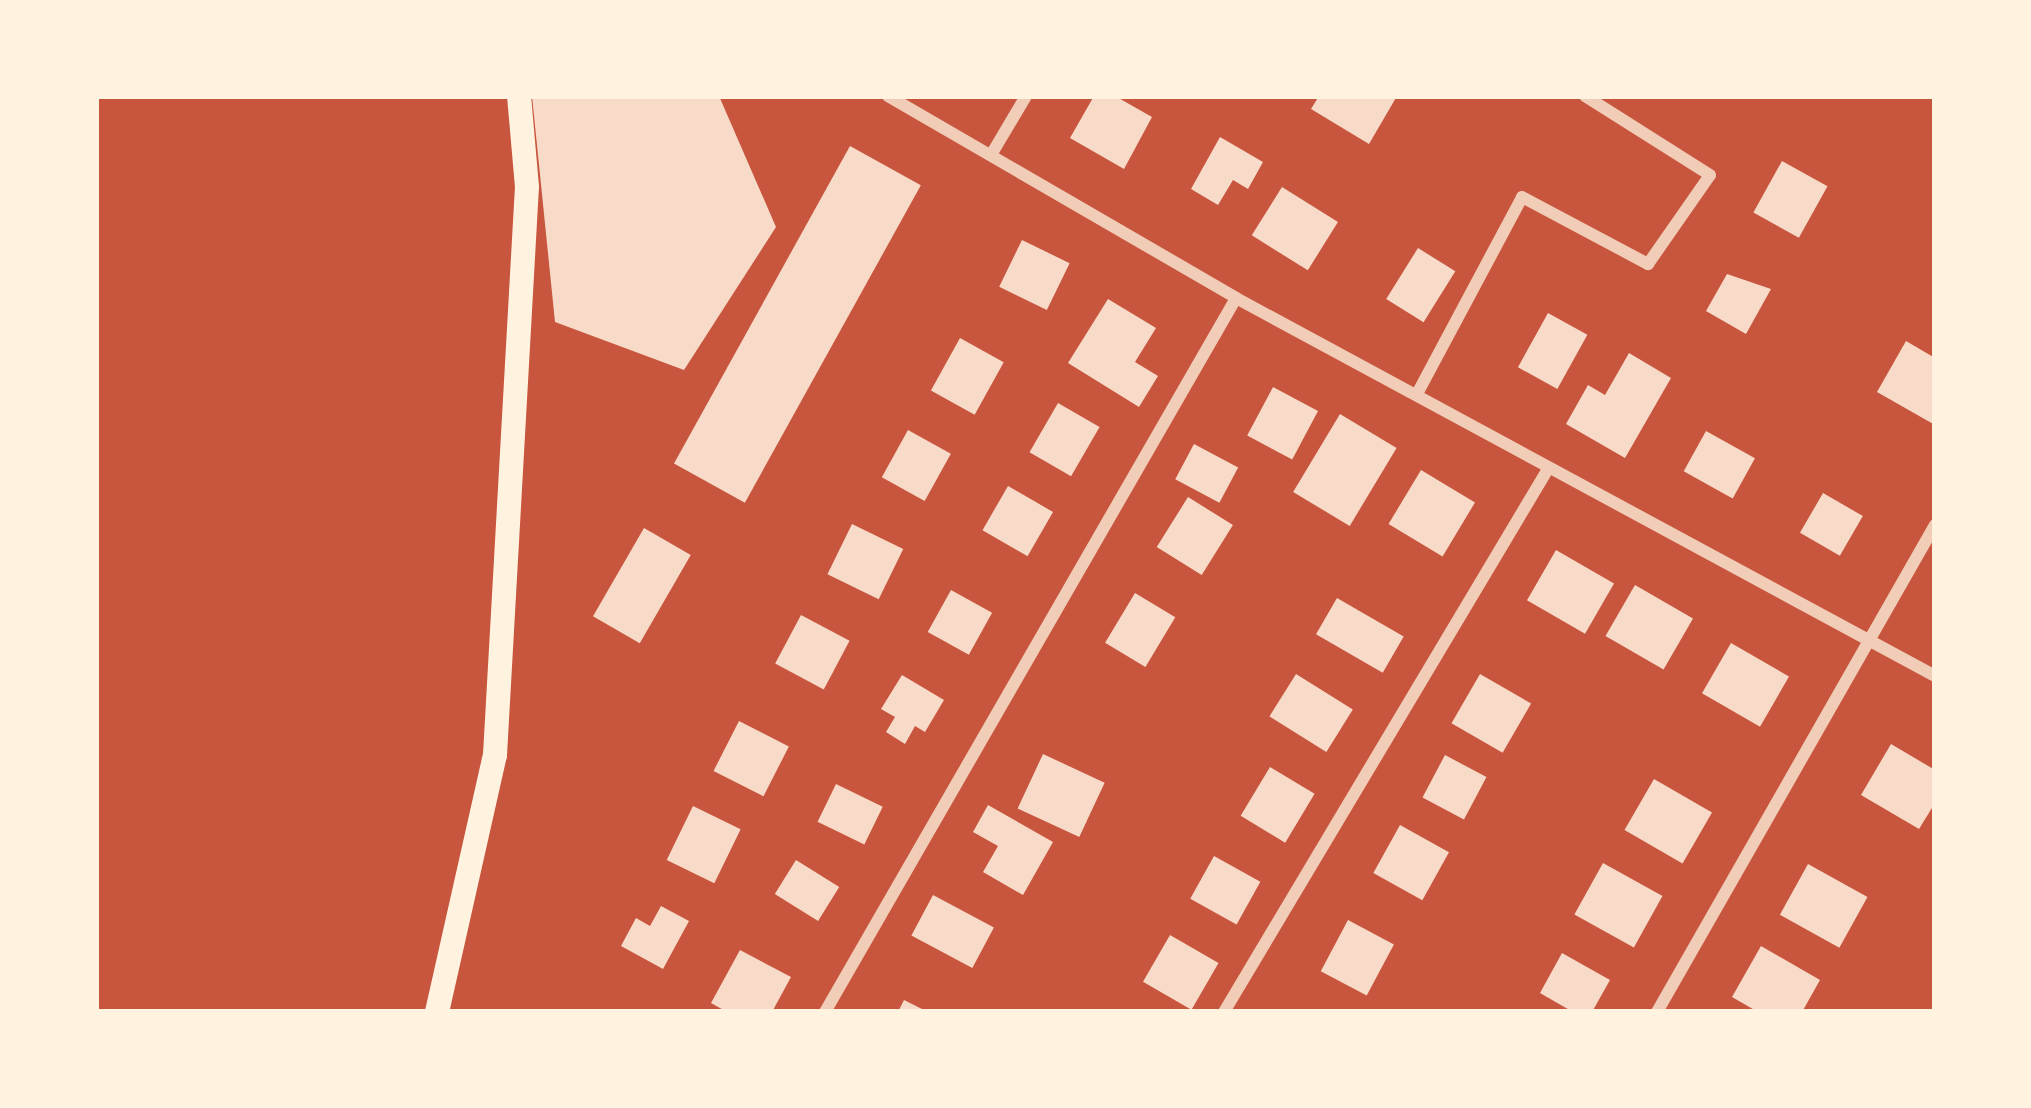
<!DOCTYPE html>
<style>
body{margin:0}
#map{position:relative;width:2031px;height:1108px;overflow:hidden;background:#c8553d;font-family:"Fira Sans",sans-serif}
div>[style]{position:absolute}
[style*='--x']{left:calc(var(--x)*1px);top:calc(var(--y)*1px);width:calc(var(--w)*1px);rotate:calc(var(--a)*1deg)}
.building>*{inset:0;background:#f7dbc8;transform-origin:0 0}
.minor>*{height:12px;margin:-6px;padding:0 6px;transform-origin:6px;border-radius:6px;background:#f1ccb7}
.secondary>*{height:24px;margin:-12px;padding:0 12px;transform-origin:12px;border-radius:12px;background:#fff3e0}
span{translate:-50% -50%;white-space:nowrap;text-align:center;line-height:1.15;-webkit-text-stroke:9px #fff3e0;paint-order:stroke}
.frame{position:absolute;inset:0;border:99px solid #fff3e0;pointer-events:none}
</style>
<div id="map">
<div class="building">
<div style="clip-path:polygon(532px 96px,719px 96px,776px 227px,684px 370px,555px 322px)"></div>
<div style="clip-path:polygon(1094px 96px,1115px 96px,1152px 117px,1124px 169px,1070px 138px)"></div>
<div style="clip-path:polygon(1319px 96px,1397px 96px,1369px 144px,1311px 109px)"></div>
<div style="clip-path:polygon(1220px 137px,1263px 162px,1248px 189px,1233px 180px,1218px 205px,1191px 189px)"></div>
<div style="left:850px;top:146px;width:81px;height:363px;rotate:29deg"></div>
<div style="left:1782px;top:161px;width:52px;height:59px;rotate:29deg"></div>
<div style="left:1282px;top:187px;width:66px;height:57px;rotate:32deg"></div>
<div style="left:1022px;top:240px;width:53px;height:52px;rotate:26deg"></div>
<div style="left:1418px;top:248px;width:44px;height:60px;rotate:32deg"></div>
<div style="clip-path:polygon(1727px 274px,1771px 289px,1746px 334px,1706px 311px)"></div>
<div style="clip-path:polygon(1108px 299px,1156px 328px,1135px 362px,1158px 376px,1139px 407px,1068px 363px)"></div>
<div style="left:1548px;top:313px;width:45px;height:62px;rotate:29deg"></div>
<div style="left:960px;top:338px;width:50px;height:60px;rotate:29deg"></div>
<div style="clip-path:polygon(1906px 341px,1935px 358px,1935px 425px,1877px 392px)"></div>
<div style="clip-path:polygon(1629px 353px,1671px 378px,1625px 458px,1566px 424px,1588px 385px,1605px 395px)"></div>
<div style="left:1273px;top:387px;width:51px;height:55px;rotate:28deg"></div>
<div style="left:1058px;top:403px;width:48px;height:57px;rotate:30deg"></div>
<div style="left:1340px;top:414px;width:66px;height:91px;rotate:31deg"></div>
<div style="left:908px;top:430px;width:49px;height:54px;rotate:29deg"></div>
<div style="left:1706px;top:431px;width:56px;height:46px;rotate:29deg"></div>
<div style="left:1194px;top:444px;width:50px;height:40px;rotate:28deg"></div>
<div style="left:1421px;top:470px;width:63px;height:63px;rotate:31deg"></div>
<div style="left:1008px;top:486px;width:52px;height:51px;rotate:30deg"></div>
<div style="left:1823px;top:493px;width:46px;height:46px;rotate:30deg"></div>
<div style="left:1188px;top:497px;width:53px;height:59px;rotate:32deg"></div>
<div style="left:852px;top:524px;width:57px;height:56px;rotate:26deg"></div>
<div style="left:644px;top:528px;width:54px;height:102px;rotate:30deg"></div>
<div style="left:1556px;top:550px;width:67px;height:58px;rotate:30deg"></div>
<div style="left:1635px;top:585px;width:67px;height:59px;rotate:30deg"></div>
<div style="left:951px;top:590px;width:47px;height:48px;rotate:29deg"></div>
<div style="left:1135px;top:593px;width:47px;height:58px;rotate:31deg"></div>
<div style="left:1337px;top:598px;width:77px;height:42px;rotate:30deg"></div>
<div style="left:801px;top:615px;width:55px;height:55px;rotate:28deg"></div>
<div style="left:1731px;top:643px;width:67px;height:58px;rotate:30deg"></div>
<div style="left:1296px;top:674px;width:67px;height:50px;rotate:32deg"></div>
<div style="left:1480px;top:674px;width:59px;height:57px;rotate:30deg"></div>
<div style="clip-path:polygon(902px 675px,944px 700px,925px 732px,915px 726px,905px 744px,886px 732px,895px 717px,881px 709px)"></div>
<div style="left:739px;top:721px;width:56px;height:56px;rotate:27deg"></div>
<div style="clip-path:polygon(1891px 744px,1935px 770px,1935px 803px,1919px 829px,1861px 795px)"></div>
<div style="left:1043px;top:754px;width:68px;height:60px;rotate:25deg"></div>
<div style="left:1445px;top:755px;width:47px;height:48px;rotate:28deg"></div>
<div style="left:1270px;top:767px;width:52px;height:57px;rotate:31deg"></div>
<div style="left:1654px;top:779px;width:67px;height:59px;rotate:30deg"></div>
<div style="left:836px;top:784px;width:52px;height:42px;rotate:26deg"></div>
<div style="clip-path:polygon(988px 805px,1053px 842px,1023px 895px,983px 872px,998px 846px,973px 832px)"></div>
<div style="left:693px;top:806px;width:53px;height:60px;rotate:26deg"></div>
<div style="left:1400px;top:825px;width:56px;height:55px;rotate:29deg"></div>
<div style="left:1214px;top:856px;width:53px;height:49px;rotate:29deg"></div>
<div style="left:796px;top:860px;width:51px;height:40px;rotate:32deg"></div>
<div style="left:1603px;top:863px;width:68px;height:59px;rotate:29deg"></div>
<div style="left:1808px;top:864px;width:68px;height:58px;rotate:29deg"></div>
<div style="left:933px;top:895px;width:69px;height:46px;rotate:28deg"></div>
<div style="clip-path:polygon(661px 906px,689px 921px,663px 969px,621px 946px,636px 918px,650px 926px)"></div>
<div style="left:1348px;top:920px;width:52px;height:58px;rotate:28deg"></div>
<div style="left:1170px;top:935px;width:56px;height:54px;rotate:30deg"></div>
<div style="clip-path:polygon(1761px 946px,1820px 980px,1802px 1012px,1758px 1012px,1732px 997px)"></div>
<div style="clip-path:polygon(740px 950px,791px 977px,772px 1012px,727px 1012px,711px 1003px)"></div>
<div style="clip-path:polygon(1562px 953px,1610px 980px,1592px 1012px,1573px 1012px,1540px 993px)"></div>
<div style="clip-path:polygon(904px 1000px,928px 1012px,898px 1012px)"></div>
</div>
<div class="minor">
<div style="--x:888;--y:96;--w:402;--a:30.1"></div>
<div style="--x:1236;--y:298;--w:795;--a:28.4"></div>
<div style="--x:991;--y:155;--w:69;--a:-59.3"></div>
<div style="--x:1417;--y:394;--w:223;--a:-61.9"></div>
<div style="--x:1522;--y:197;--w:143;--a:28"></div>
<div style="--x:1648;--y:264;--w:108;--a:-55.1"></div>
<div style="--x:1710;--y:175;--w:148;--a:-147.7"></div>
<div style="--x:825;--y:1012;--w:824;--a:-60.07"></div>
<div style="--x:1224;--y:1012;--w:632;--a:-59.18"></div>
<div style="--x:1657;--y:1012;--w:561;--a:-60.28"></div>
</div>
<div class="secondary">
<div style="--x:437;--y:1012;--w:263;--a:-77.3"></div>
<div style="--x:495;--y:755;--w:569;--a:-86.78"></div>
<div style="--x:527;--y:187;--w:91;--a:-95"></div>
</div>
<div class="frame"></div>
</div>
